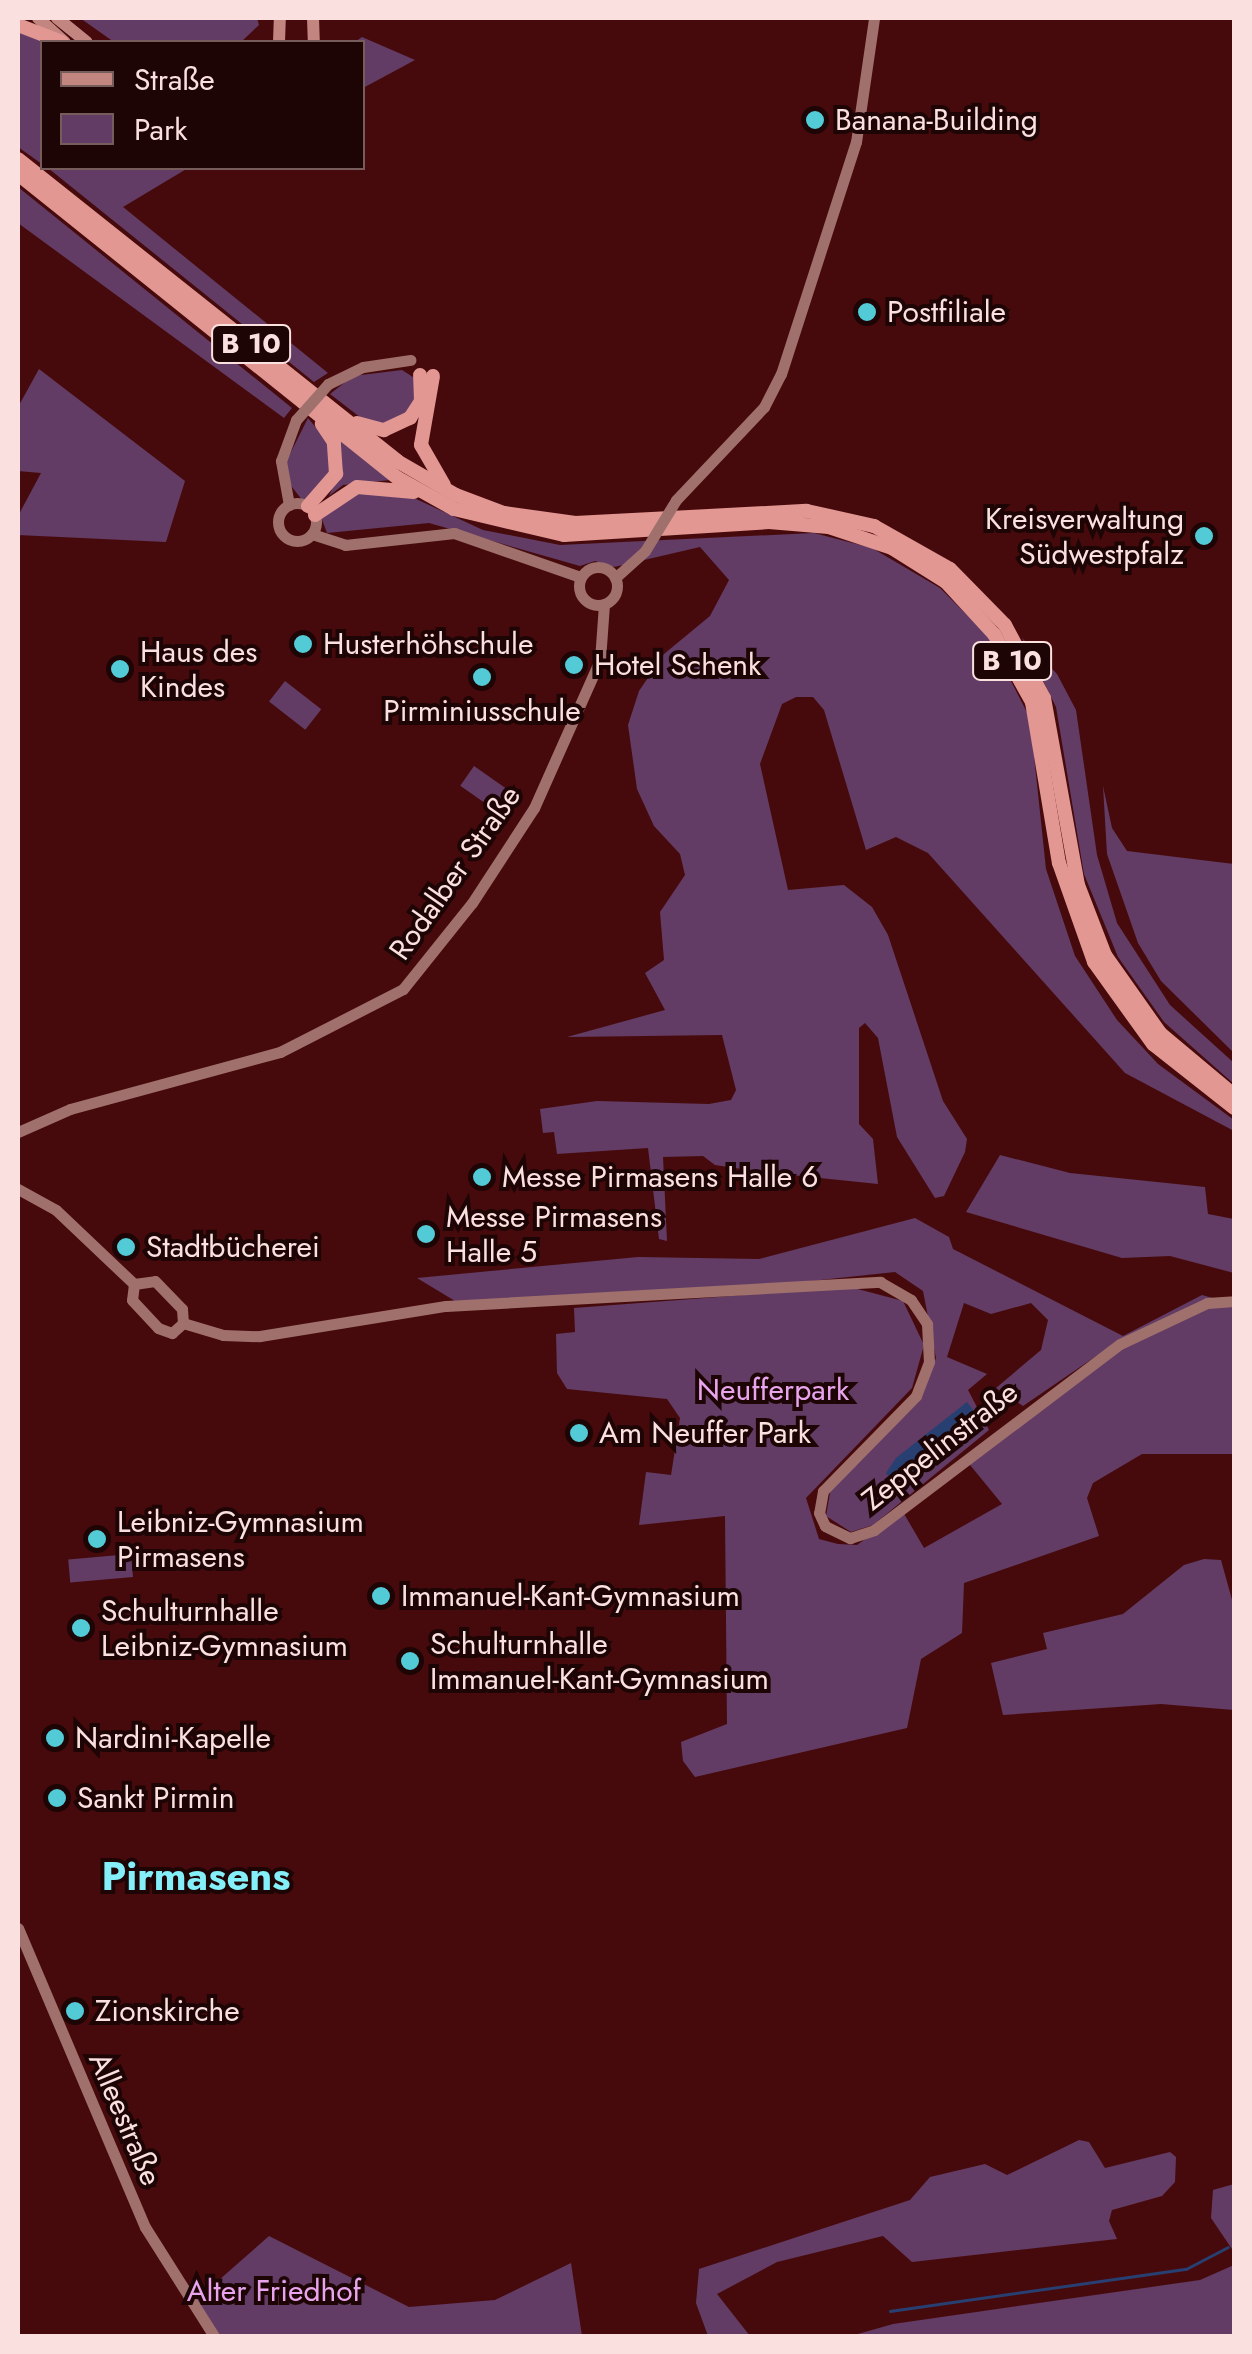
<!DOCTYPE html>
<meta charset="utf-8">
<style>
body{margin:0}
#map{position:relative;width:1252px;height:2354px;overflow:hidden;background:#470a0c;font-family:Jost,sans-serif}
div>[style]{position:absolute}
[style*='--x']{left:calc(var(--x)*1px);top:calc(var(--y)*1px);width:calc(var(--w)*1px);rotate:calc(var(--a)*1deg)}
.green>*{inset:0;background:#623c65;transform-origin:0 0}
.water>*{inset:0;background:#283f72}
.stream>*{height:2.5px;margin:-1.25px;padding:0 1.25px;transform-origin:1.25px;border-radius:1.25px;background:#283f72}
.secondary>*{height:11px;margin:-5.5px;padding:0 5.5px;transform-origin:5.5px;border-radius:5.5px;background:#a0706c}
.secondary>.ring{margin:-5.5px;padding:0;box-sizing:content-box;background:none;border:11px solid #a0706c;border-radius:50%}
.primary>*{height:12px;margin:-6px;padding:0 6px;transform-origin:6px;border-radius:6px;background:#c38580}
.highway>*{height:14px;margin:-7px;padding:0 7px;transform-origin:7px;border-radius:7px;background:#e29792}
.secondary-bridge>*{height:11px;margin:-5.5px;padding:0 5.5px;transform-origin:5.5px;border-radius:5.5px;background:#a0706c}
.dots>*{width:28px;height:28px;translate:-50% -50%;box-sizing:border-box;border:5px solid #1e0505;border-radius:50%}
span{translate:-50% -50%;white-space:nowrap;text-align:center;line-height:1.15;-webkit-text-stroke:8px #1e0505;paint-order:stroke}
.shield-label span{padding:2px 8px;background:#1e0505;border:2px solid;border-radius:8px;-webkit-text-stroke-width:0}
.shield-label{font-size:28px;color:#fae1df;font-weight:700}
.poi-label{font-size:30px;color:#fae1df}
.left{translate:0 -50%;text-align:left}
.right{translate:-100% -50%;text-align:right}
.street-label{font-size:30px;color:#fae1df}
.park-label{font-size:30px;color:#e8a5ed}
.district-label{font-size:40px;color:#84eff9;font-weight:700}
.frame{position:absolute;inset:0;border:20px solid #fae1df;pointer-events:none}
.legend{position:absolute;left:40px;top:40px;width:325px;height:130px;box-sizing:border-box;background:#1e0505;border:2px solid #765d5c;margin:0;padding:12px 18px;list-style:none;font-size:30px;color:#fae1df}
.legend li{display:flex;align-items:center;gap:20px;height:50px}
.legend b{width:50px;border:2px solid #765d5c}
</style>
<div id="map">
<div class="green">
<div style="clip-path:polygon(80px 18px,257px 18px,259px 25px,241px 42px,114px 42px)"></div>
<div style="clip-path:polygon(18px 32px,46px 42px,42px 164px,18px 147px)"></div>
<div style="clip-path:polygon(362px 37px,415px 60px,363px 88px,362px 42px,355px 42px)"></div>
<div style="clip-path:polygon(48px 168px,188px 168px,123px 207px,328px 373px,314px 382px)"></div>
<div style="clip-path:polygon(18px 187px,292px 408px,284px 418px,18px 223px)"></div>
<div style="clip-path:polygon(39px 369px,185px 481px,166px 542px,18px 535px,18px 516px,41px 473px,18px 471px,18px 407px)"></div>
<div style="clip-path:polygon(402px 370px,416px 379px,417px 397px,407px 414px,388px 424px,365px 421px,330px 394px,353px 376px)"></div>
<div style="clip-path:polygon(308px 418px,331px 446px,331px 472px,314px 499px,303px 501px,288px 482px,285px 464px)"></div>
<div style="clip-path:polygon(340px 440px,390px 480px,343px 485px,329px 496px,342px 467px)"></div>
<div style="clip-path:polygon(352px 492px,401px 492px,483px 530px,560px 545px,814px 533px,872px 548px,940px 588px,987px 635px,1030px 718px,1046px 869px,1075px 956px,1117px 1020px,1158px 1064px,1234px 1120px,1234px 1131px,1125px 1073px,928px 853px,896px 837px,866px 850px,824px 710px,813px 697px,796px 697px,782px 704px,760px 764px,788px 890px,844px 885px,872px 907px,888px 935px,943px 1101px,967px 1139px,965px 1152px,944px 1196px,935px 1198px,897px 1137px,878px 1038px,865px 1023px,859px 1028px,859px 1124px,873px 1139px,878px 1184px,762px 1172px,715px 1165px,703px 1156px,663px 1157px,667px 1241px,659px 1239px,648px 1148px,557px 1154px,554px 1132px,543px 1133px,540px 1109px,597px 1101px,709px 1104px,731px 1100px,736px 1090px,722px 1035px,567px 1037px,665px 1010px,645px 973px,664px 960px,660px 912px,685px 875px,680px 854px,654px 826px,637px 789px,628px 725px,639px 691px,664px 654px,710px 616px,729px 580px,700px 547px,614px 567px,595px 561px,580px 566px,429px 523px,327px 533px,321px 517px)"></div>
<div style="clip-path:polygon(1022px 638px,1057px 674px,1076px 710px,1097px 855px,1117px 923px,1170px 1005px,1234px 1063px,1234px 1084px,1164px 1022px,1118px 957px,1084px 874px,1056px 707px)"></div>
<div style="left:285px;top:681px;width:46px;height:26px;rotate:38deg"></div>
<div style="left:474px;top:766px;width:45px;height:24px;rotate:35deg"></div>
<div style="clip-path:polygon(1103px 786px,1112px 828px,1127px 851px,1234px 864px,1234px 1053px,1161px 981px,1138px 943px,1107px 854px)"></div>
<div style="clip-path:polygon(1000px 1155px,1070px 1173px,1205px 1187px,1208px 1214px,1234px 1219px,1234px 1273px,1170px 1256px,1122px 1258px,966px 1212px)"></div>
<div style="clip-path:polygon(915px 1218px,949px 1237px,953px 1249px,1123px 1336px,1202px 1295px,1234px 1304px,1234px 1454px,1142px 1454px,1093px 1483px,1087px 1498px,1099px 1536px,964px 1583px,962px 1633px,921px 1659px,907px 1728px,695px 1777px,683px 1761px,681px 1742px,727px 1724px,725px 1516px,639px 1525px,646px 1472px,671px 1475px,680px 1418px,667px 1399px,567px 1389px,557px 1373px,556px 1334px,575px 1332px,574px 1308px,850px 1287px,903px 1301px,924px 1345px,912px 1388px,806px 1498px,819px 1539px,838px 1544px,857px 1545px,903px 1512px,924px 1548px,1002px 1504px,966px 1460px,1124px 1337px,1023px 1406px,996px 1388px,1041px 1350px,1048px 1320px,1031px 1303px,991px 1314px,964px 1303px,947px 1357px,987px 1374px,968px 1390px,989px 1430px,873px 1525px,851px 1532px,826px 1516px,831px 1487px,917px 1403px,936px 1358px,923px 1291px,895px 1272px,745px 1288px,455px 1301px,417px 1278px,638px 1257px,759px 1259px)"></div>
<div style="left:131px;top:1554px;width:23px;height:63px;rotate:85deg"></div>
<div style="clip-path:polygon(1204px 1559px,1221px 1560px,1234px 1607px,1234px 1710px,1161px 1704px,1003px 1715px,991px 1663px,1047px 1649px,1043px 1633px,1123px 1614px,1184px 1565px)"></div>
<div style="clip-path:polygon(1079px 2140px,1089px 2142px,1105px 2168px,1170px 2152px,1176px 2157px,1175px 2182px,1162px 2196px,1112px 2210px,1109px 2221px,1117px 2239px,912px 2262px,883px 2236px,777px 2262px,717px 2294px,750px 2336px,708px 2336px,696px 2303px,699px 2269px,910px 2200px,930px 2177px,985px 2164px,1007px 2175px)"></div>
<div style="clip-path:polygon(1234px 2184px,1234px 2252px,1211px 2218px,1213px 2190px)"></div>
<div style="clip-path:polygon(269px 2236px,409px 2307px,495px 2300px,571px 2263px,582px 2336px,220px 2336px,194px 2302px)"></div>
<div style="clip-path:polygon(1234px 2265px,1234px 2336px,851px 2336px,893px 2324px,1200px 2280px)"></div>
</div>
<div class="water">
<div style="clip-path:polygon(967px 1402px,984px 1424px,939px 1461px,893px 1481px,886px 1473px,896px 1458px)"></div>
</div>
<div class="stream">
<div style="--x:890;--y:2311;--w:299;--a:-8.1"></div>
<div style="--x:1186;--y:2269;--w:47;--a:-27.6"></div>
</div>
<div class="secondary">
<div style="--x:328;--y:384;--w:39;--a:-26"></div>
<div style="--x:363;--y:367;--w:48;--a:-8.5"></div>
<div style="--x:676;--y:500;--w:128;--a:-46.6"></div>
<div style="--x:764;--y:407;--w:37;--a:-63"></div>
<div style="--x:781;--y:374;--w:244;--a:-72.1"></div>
<div style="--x:856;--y:142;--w:125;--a:-81.7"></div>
<div class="ring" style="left:278px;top:503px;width:27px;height:27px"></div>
<div style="--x:289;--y:505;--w:45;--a:-100.3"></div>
<div style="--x:281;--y:461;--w:44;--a:-69.9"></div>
<div style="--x:312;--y:534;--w:35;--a:18"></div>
<div style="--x:345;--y:545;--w:110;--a:-6.3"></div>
<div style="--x:454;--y:533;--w:133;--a:19.2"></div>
<div class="ring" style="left:579px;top:567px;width:27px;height:27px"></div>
<div style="--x:615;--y:578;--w:40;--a:-42"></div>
<div style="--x:18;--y:1132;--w:57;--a:-23.9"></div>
<div style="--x:70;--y:1109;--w:218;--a:-15.2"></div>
<div style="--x:280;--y:1052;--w:138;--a:-27.1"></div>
<div style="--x:403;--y:989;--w:110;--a:-51.3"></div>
<div style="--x:472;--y:903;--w:113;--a:-56.9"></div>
<div style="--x:534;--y:808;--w:162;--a:-66"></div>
<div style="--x:600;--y:660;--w:56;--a:-85.9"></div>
<div style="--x:18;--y:1189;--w:43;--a:28.9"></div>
<div style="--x:56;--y:1210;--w:108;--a:43.5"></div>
<div style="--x:134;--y:1284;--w:16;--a:97"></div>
<div style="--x:132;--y:1300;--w:38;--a:47"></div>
<div style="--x:158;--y:1328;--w:15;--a:20"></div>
<div style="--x:172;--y:1333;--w:15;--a:-42"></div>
<div style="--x:134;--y:1284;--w:21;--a:-8"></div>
<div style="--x:155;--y:1281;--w:39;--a:46"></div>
<div style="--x:182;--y:1309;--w:14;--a:86"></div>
<div style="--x:183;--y:1323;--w:42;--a:16.7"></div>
<div style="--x:223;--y:1335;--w:37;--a:2"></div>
<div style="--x:260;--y:1336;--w:188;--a:-9.2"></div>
<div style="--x:446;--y:1306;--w:435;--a:-3.2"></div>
<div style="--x:880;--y:1282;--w:36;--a:30"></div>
<div style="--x:911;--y:1300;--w:29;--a:56"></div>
<div style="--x:927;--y:1324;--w:38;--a:87"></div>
<div style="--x:929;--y:1362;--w:36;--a:111"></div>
<div style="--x:916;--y:1396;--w:133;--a:134.4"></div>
<div style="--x:823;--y:1491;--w:22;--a:100"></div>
<div style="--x:819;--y:1513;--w:14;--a:65"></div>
<div style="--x:825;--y:1526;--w:28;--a:26"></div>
<div style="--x:850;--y:1538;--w:25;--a:-18"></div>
<div style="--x:874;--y:1530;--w:308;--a:-37.1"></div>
<div style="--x:1120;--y:1344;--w:96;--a:-25.2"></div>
<div style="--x:1207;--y:1303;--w:27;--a:-4"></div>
<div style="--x:18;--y:1928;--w:325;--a:67"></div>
<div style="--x:145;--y:2227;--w:129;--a:57.7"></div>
</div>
<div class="primary">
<div style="--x:38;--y:18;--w:36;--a:42"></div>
<div style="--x:57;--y:18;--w:38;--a:39"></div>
<div style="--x:313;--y:18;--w:24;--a:88"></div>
<div style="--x:279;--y:42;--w:24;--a:-88"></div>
</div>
<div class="highway">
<div style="--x:18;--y:25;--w:47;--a:21.1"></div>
<div style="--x:18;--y:159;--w:485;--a:38.5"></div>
<div style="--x:397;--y:461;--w:68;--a:30"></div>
<div style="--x:456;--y:495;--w:51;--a:20.6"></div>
<div style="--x:504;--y:513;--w:72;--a:8"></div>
<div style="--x:575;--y:523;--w:232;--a:-3"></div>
<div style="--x:807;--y:511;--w:69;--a:12.6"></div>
<div style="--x:874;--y:526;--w:87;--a:29.5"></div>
<div style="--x:950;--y:569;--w:78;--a:45.5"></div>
<div style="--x:1005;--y:625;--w:83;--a:61.9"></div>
<div style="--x:1044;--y:698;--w:190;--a:79.7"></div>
<div style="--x:1078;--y:885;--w:75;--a:68.9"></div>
<div style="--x:1105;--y:955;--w:95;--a:54.8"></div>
<div style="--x:1160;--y:1033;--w:97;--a:40"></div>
<div style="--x:18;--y:174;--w:487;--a:38.7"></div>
<div style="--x:398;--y:478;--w:64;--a:29"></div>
<div style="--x:454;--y:509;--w:113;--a:13.3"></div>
<div style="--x:564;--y:535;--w:205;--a:-3.6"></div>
<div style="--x:769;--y:522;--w:60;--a:4.8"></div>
<div style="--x:829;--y:527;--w:66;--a:18.4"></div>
<div style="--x:892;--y:548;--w:64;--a:32.2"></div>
<div style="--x:946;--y:582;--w:71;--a:47.3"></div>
<div style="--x:994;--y:634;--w:78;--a:60.8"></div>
<div style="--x:1032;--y:702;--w:163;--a:80.5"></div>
<div style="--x:1059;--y:863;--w:105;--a:70.5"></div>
<div style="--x:1094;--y:962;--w:101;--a:54.3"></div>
<div style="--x:1153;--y:1044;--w:103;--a:38.3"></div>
<div style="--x:433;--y:376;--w:70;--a:99.9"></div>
<div style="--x:421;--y:445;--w:46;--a:60.1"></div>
<div style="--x:357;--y:423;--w:28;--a:15"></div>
<div style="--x:384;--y:430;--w:29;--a:-25"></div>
<div style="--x:410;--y:418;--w:20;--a:-57"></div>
<div style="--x:421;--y:401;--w:26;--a:-92"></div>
<div style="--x:308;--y:506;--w:43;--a:-48.8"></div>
<div style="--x:336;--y:474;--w:32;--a:-94"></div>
<div style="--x:334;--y:442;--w:22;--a:-124"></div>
<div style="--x:315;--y:515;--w:50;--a:-33.7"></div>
<div style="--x:357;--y:487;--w:57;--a:5"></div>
</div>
<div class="secondary-bridge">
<div style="--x:296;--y:420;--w:48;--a:-48.4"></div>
<div style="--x:645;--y:551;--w:60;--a:-58.7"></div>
</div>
<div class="dots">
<div style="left:815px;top:120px;background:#52cbd7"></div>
<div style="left:867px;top:312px;background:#52cbd7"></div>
<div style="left:1204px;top:536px;background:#52cbd7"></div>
<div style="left:303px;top:644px;background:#52cbd7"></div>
<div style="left:574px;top:665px;background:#52cbd7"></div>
<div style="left:120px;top:669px;background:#52cbd7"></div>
<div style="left:482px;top:677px;background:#52cbd7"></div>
<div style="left:482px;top:1177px;background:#52cbd7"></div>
<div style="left:426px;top:1234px;background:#52cbd7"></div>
<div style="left:126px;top:1247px;background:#52cbd7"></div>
<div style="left:579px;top:1433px;background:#52cbd7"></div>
<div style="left:97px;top:1539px;background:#52cbd7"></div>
<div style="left:381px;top:1596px;background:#52cbd7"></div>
<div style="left:81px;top:1628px;background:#52cbd7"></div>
<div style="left:410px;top:1661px;background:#52cbd7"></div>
<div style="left:55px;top:1738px;background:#52cbd7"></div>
<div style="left:57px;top:1798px;background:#52cbd7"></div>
<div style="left:75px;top:2011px;background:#52cbd7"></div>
</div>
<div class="shield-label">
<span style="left:251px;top:344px">B 10</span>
<span style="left:1012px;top:661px">B 10</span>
</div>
<div class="poi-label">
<span class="left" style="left:835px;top:120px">Banana-Building</span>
<span class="left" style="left:887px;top:312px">Postfiliale</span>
<span class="right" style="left:1184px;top:536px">Kreisverwaltung<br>Südwestpfalz</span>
<span class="left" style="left:323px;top:644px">Husterhöhschule</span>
<span class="left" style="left:140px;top:669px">Haus des<br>Kindes</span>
<span class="left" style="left:594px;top:665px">Hotel Schenk</span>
<span style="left:482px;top:711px">Pirminiusschule</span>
<span class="left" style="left:502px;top:1177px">Messe Pirmasens Halle 6</span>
<span class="left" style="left:446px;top:1234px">Messe Pirmasens<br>Halle 5</span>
<span class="left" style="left:146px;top:1247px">Stadtbücherei</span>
<span class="left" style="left:599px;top:1433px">Am Neuffer Park</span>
<span class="left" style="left:117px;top:1539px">Leibniz-Gymnasium<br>Pirmasens</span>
<span class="left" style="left:401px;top:1596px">Immanuel-Kant-Gymnasium</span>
<span class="left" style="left:101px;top:1628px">Schulturnhalle<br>Leibniz-Gymnasium</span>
<span class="left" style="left:430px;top:1661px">Schulturnhalle<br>Immanuel-Kant-Gymnasium</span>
<span class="left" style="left:75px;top:1738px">Nardini-Kapelle</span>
<span class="left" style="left:77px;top:1798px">Sankt Pirmin</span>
<span class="left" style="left:95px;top:2011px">Zionskirche</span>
</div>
<div class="street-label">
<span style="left:455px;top:873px;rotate:-55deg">Rodalber Straße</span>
<span style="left:940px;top:1446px;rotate:-38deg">Zeppelinstraße</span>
<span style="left:125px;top:2119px;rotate:67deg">Alleestraße</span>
</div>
<div class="park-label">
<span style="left:773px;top:1390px">Neufferpark</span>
<span style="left:274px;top:2291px">Alter Friedhof</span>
</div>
<div class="district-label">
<span style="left:196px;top:1876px">Pirmasens</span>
</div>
<div class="frame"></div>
<ul class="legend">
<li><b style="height:12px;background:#c38580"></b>Straße</li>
<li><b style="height:28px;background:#623c65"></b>Park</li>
</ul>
</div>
